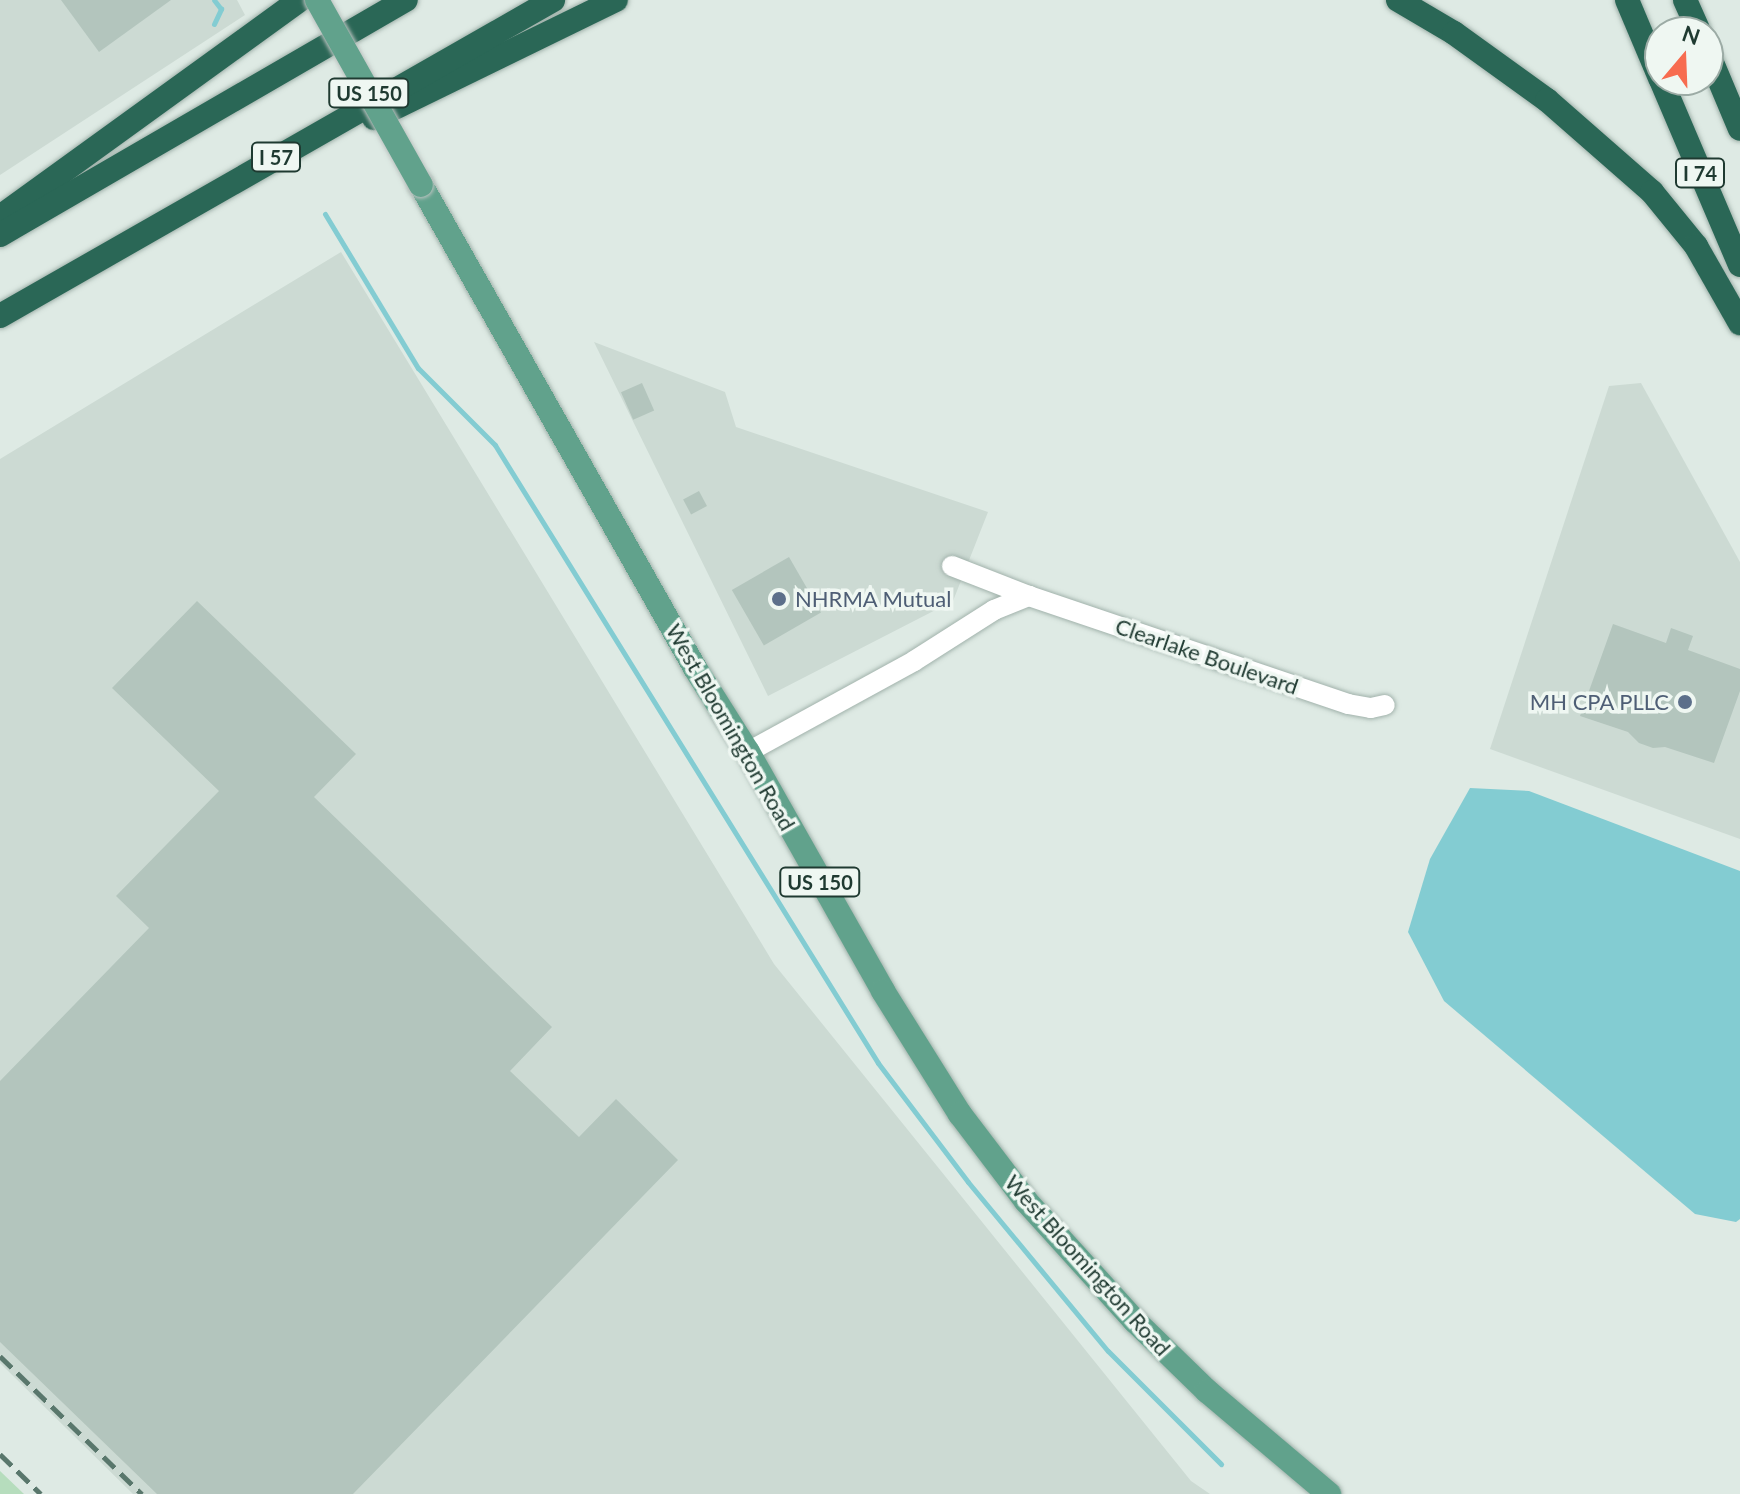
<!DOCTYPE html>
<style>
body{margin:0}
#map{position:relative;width:1740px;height:1494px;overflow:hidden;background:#deeae4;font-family:Lato,sans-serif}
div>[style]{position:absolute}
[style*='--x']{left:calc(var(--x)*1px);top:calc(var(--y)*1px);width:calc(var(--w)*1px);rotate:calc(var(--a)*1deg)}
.built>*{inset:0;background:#ccdad3}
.green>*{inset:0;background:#b6ddbd}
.water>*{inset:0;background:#83ccd2}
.stream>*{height:5px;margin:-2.5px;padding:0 2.5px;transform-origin:2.5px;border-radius:2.5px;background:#83ccd2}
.building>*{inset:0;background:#b3c5bd;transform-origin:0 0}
.roads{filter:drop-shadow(0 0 2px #a1b2ab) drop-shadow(0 0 2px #a1b2ab)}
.minor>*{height:20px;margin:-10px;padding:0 10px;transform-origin:10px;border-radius:10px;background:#fff}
.major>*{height:24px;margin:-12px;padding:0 12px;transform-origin:12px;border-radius:12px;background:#61a28c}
.highway>*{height:24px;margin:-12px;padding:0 12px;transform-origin:12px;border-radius:12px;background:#2a6756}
.rail>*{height:5px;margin-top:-2.5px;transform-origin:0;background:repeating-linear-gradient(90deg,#59776c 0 16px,transparent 0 24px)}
.bridges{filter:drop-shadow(0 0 2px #bcc4c1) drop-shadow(0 0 2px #bcc4c1)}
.major-bridge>*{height:24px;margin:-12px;padding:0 12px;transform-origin:12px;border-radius:12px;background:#61a28c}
.dots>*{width:22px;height:22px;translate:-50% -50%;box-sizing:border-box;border:4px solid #eff7f2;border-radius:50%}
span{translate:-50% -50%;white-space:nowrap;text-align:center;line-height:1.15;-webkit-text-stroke:7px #eff7f2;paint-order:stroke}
.shield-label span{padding:2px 6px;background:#eff7f2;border:2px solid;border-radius:6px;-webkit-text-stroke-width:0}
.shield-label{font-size:20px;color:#1f3a31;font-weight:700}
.service-label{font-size:22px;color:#4e5e75}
.left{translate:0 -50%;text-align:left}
.right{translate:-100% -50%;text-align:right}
.street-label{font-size:22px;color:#1f3a31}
.north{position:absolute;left:1644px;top:16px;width:80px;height:80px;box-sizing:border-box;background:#eff7f2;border:2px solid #9caba5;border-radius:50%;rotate:19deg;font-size:22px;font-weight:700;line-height:32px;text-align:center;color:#1f3a31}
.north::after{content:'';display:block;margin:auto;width:28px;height:36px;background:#f76c50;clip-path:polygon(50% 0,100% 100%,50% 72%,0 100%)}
</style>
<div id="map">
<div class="built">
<div style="clip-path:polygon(0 0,237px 0,245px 15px,0 175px)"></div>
<div style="clip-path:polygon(341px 252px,774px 964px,1191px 1481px,1210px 1494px,133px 1494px,0 1363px,0 459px)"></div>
<div style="clip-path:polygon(594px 342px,725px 392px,736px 427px,988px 512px,953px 601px,768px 696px)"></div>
<div style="clip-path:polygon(1641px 383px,1740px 562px,1740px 839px,1490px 749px,1609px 386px)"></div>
</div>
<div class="green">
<div style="clip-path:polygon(0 1471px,24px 1494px,0 1494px)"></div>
</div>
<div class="water">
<div style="clip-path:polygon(1470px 788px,1529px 791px,1740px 871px,1740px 1219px,1736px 1222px,1695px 1214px,1444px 1001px,1408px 932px,1430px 859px)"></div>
</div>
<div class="stream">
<div style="--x:214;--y:24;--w:17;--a:-65"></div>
<div style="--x:221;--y:9;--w:11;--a:-128"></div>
<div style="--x:325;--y:214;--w:180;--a:58.9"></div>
<div style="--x:418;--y:368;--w:109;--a:45"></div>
<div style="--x:495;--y:445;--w:727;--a:58.21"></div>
<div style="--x:878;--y:1063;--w:149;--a:52.9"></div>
<div style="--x:968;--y:1182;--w:219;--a:50.4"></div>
<div style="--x:1108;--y:1351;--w:160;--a:45"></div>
</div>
<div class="building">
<div style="clip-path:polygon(61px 0,171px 0,99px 52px)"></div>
<div style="left:642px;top:383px;width:30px;height:23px;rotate:66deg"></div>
<div style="left:699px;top:491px;width:17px;height:18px;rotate:62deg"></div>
<div style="left:789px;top:557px;width:64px;height:66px;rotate:60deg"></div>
<div style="clip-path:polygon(197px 601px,356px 754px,314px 797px,552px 1027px,510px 1071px,579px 1137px,616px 1099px,678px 1160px,353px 1494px,157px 1494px,0 1342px,0 1081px,149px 928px,116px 896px,219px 791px,112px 688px)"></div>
<div style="clip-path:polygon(1613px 624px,1666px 643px,1671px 628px,1693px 636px,1688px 650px,1740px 669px,1740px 691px,1714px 763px,1665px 747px,1653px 748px,1639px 743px,1628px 732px,1580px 716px)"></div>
</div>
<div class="roads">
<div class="minor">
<div style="--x:952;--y:566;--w:83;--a:21.3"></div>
<div style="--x:748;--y:752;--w:189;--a:-28.7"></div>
<div style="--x:914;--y:661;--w:95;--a:-32.5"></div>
<div style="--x:994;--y:610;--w:38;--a:-22"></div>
<div style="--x:1029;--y:596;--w:337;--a:18.7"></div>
<div style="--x:1348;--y:704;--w:23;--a:10"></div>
<div style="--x:1371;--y:708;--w:14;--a:-12"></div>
</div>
<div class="major">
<div style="--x:421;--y:185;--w:555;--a:60.43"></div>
<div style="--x:695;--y:668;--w:99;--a:57.8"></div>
<div style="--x:748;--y:752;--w:274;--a:60.5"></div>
<div style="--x:883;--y:991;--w:145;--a:58"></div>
<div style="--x:960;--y:1114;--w:109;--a:52.8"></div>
<div style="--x:1026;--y:1201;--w:162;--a:47.8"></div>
<div style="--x:1135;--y:1321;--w:100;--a:44.2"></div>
<div style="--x:1207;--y:1391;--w:160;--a:40.2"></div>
</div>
<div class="highway">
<div style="--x:1398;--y:0;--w:65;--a:30.5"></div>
<div style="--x:1454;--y:33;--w:115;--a:35.8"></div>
<div style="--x:1547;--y:100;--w:140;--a:41.2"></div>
<div style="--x:1652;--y:192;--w:70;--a:50.8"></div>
<div style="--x:1696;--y:246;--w:89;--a:60.3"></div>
<div style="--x:1627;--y:0;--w:85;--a:67.1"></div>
<div style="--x:1685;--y:0;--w:35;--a:66"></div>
<div style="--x:1708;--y:53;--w:82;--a:67.2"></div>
<div style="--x:1661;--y:80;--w:201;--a:66.9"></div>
<div style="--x:374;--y:118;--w:269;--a:-26"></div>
<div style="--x:0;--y:217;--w:370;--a:-35.9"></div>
<div style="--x:0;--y:235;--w:469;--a:-30.1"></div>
<div style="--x:0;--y:316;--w:637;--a:-29.74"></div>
</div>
</div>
<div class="rail">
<div style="--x:0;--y:1356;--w:198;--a:44.2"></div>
<div style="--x:0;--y:1454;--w:57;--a:44.3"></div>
</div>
<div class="bridges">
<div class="major-bridge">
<div style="--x:317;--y:0;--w:212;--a:60.7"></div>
</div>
</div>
<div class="dots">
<div style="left:779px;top:599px;background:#5c6f8a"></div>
<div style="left:1685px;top:702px;background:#5c6f8a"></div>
</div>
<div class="shield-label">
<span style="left:369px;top:93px">US 150</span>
<span style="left:276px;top:157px">I 57</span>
<span style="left:1700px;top:173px">I 74</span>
<span style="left:820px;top:882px">US 150</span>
</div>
<div class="service-label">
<span class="left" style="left:795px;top:599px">NHRMA Mutual</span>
<span class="right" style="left:1669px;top:702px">MH CPA PLLC</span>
</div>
<div class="street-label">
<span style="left:1207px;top:656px;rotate:19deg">Clearlake Boulevard</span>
<span style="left:731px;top:727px;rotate:60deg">West Bloomington Road</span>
<span style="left:1088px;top:1265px;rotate:48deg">West Bloomington Road</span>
</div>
<div class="north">N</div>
</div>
